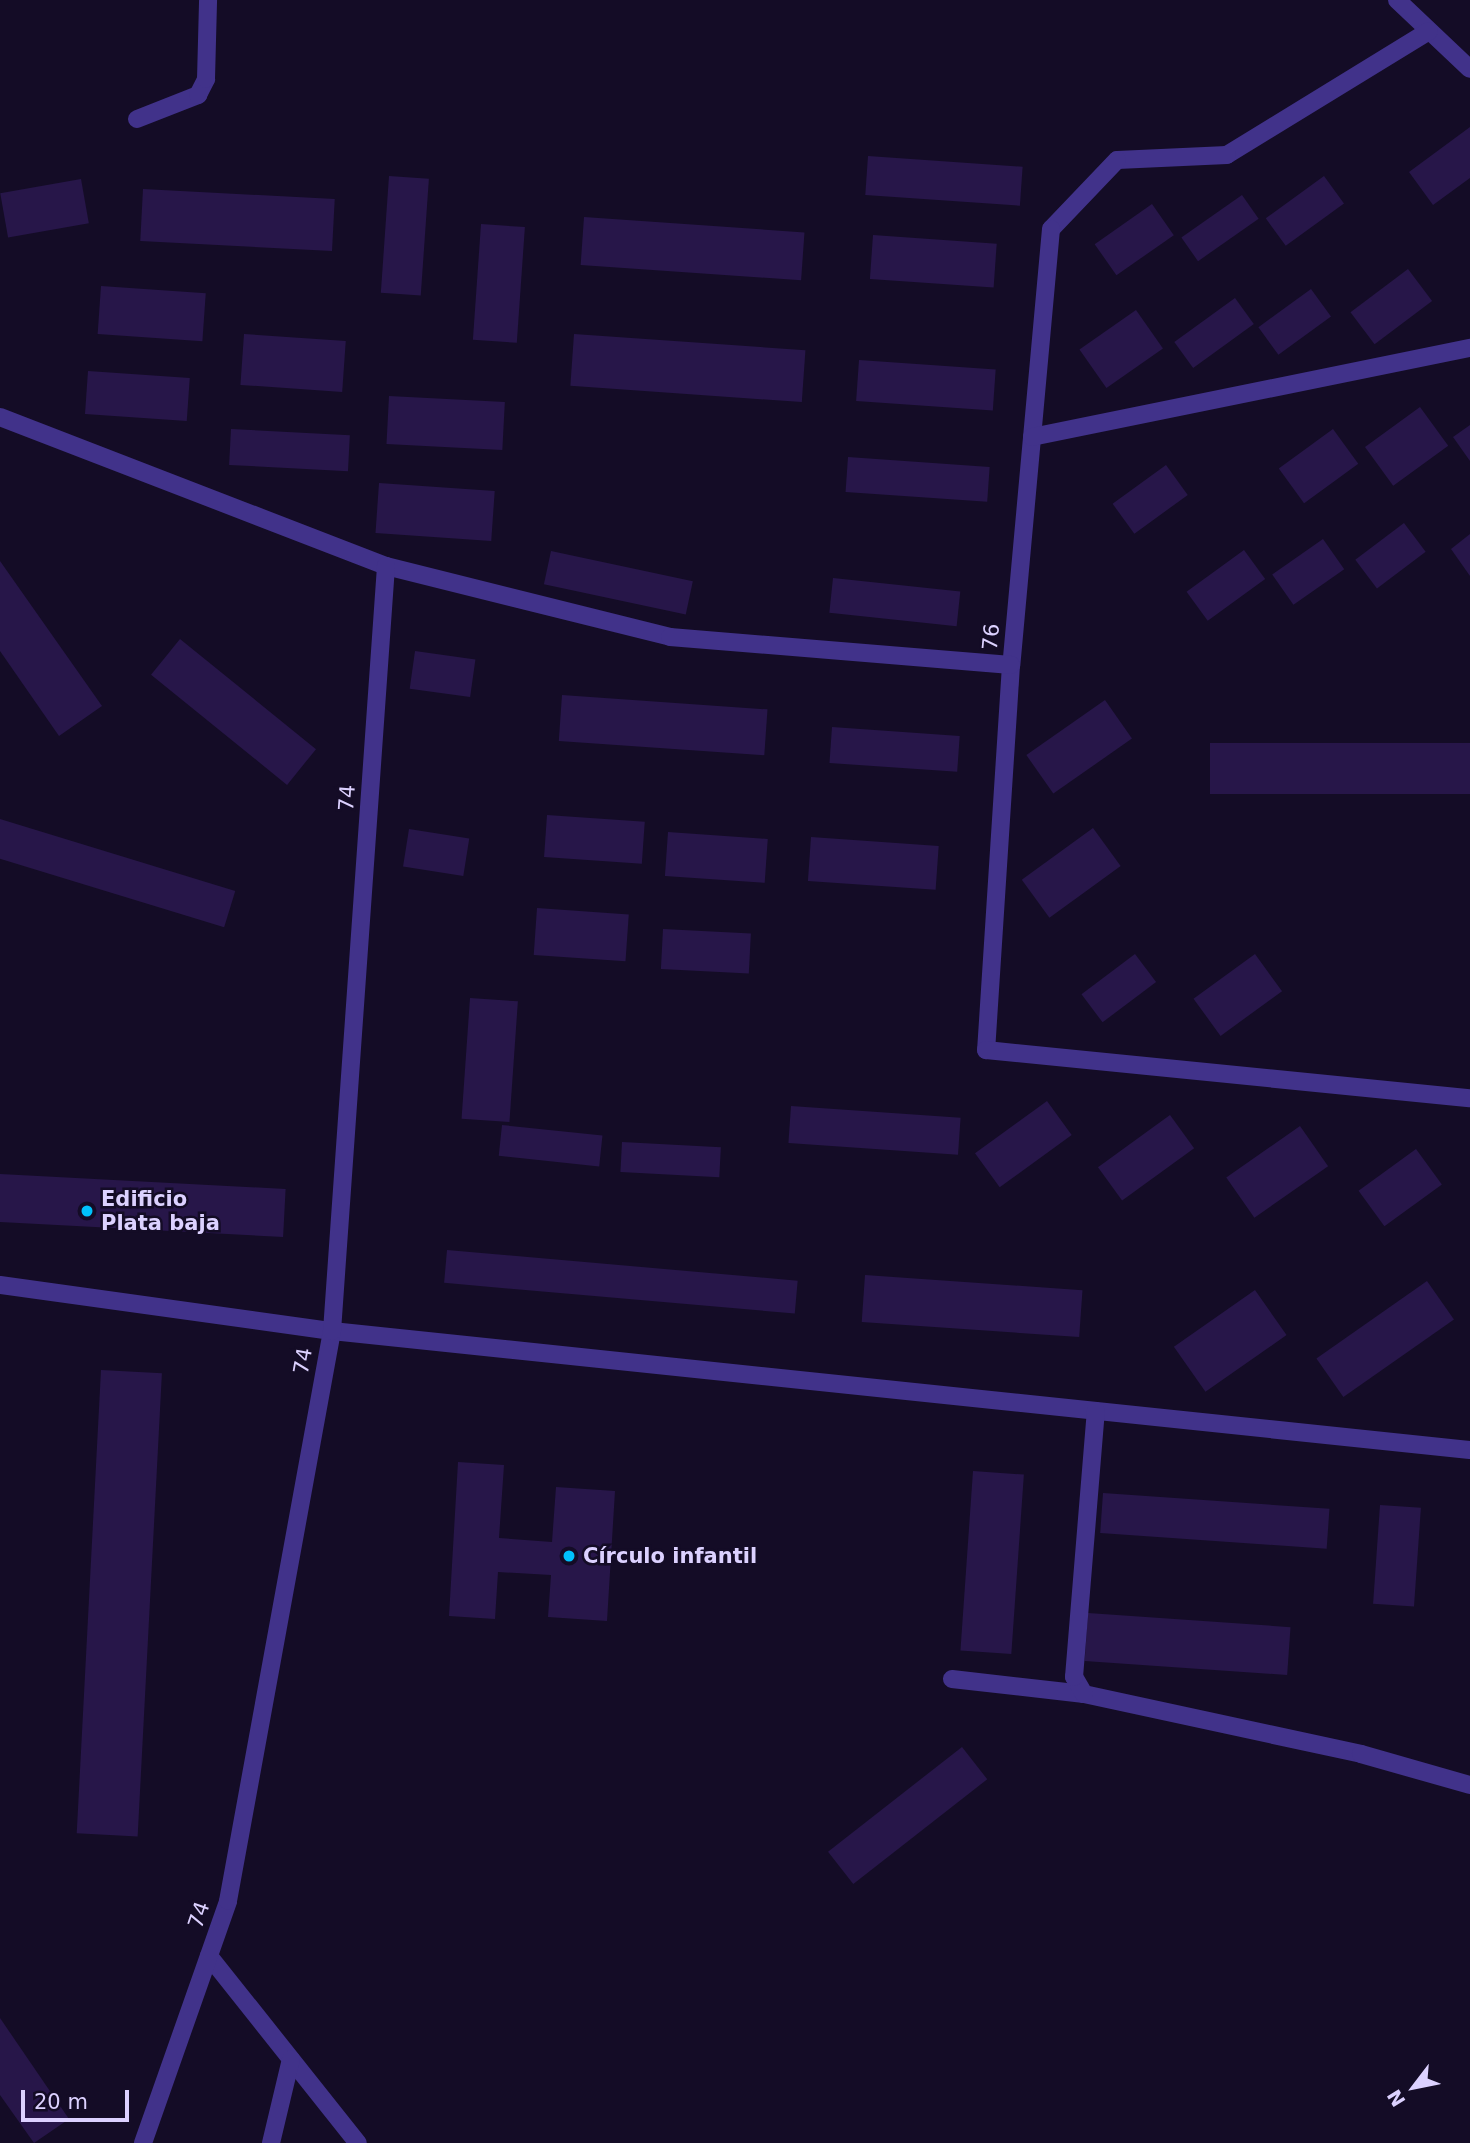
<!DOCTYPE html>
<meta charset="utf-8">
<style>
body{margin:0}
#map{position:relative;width:1470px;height:2143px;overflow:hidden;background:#140c26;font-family:"DejaVu Sans",sans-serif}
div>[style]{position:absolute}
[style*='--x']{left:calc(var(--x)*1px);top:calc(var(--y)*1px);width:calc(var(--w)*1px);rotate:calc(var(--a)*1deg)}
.building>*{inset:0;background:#271649;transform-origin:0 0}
.minor>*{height:18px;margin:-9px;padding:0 9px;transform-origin:9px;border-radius:9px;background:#41328a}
.dots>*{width:19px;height:19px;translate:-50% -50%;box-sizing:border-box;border:4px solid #140c26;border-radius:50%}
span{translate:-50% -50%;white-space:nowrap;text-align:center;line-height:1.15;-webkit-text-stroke:5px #140c26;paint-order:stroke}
.street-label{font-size:21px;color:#dcd1ff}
.poi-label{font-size:21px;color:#dcd1ff;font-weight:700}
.left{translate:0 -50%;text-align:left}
.north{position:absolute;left:1379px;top:2052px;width:70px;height:70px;-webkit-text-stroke:5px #140c26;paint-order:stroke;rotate:238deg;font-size:19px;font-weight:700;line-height:28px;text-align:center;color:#dcd1ff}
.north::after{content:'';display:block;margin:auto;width:24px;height:32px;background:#dcd1ff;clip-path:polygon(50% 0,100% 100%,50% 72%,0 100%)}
.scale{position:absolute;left:21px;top:2090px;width:108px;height:32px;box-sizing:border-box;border:4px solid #dcd1ff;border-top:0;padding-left:9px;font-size:21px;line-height:24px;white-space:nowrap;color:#dcd1ff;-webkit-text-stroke:5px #140c26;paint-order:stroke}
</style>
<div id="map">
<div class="building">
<div style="clip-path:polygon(1470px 127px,1470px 178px,1433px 205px,1409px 172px)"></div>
<div style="left:868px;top:156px;width:155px;height:39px;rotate:4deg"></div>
<div style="left:389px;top:176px;width:40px;height:117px;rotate:4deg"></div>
<div style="left:1324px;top:176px;width:34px;height:72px;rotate:54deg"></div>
<div style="left:81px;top:179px;width:45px;height:82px;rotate:80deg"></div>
<div style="left:143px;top:189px;width:192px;height:52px;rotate:3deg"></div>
<div style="left:1242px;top:195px;width:29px;height:74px;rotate:55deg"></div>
<div style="left:1152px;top:204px;width:38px;height:70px;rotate:55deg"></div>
<div style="left:584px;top:217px;width:221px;height:48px;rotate:4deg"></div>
<div style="left:481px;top:224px;width:44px;height:116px;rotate:4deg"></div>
<div style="left:873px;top:235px;width:124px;height:44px;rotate:4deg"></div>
<div style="left:1408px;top:269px;width:40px;height:72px;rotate:53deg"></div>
<div style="left:101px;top:286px;width:105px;height:48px;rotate:4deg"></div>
<div style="left:1311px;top:289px;width:34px;height:65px;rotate:54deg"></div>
<div style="left:1235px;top:298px;width:32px;height:75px;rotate:54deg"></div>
<div style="left:1136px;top:310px;width:47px;height:69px;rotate:55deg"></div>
<div style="left:244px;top:334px;width:102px;height:51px;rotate:4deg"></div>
<div style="left:574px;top:334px;width:232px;height:52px;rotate:4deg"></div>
<div style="left:859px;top:360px;width:137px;height:41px;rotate:4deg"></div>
<div style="left:88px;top:371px;width:102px;height:43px;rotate:4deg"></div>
<div style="left:389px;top:396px;width:116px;height:48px;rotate:3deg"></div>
<div style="left:1420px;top:407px;width:48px;height:68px;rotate:54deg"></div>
<div style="clip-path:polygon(1470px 425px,1470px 461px,1453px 437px)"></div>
<div style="left:231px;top:429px;width:119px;height:36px;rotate:3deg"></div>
<div style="left:1333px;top:429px;width:43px;height:67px;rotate:54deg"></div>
<div style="left:848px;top:457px;width:142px;height:35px;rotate:4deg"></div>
<div style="left:1166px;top:465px;width:37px;height:66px;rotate:54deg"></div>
<div style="left:379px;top:483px;width:116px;height:50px;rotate:4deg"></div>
<div style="left:1404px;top:523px;width:36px;height:61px;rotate:53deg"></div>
<div style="clip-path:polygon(1470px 534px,1470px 576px,1451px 549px)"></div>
<div style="left:1323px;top:539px;width:37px;height:62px;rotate:55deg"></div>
<div style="left:1244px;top:550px;width:36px;height:71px;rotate:54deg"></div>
<div style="left:551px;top:551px;width:145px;height:34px;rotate:12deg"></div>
<div style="clip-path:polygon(0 561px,102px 706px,59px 736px,0 651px)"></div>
<div style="left:833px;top:578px;width:128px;height:35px;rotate:6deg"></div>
<div style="left:180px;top:639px;width:175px;height:46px;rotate:39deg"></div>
<div style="left:415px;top:651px;width:61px;height:38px;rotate:8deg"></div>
<div style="left:562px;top:695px;width:206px;height:46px;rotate:4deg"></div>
<div style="left:1105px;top:700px;width:47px;height:96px;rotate:55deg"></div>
<div style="left:832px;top:727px;width:128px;height:36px;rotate:4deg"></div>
<div style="left:1470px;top:743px;width:51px;height:260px;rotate:90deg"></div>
<div style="left:547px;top:815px;width:98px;height:42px;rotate:4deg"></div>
<div style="left:0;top:819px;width:246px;height:38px;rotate:17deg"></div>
<div style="left:1093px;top:828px;width:47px;height:88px;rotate:54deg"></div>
<div style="left:409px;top:829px;width:61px;height:38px;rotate:9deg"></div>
<div style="left:668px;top:832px;width:100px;height:44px;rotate:4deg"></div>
<div style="left:811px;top:837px;width:128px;height:44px;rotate:4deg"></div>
<div style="left:537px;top:908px;width:92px;height:47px;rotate:4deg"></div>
<div style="left:663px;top:929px;width:88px;height:40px;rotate:3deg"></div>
<div style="left:1135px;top:954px;width:35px;height:67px;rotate:53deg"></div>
<div style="left:1255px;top:954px;width:46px;height:76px;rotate:54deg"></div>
<div style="left:470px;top:998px;width:48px;height:121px;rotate:4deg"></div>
<div style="left:1047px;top:1101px;width:42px;height:89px;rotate:54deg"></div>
<div style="left:791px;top:1106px;width:170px;height:37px;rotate:4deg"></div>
<div style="left:1170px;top:1115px;width:41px;height:89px;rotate:54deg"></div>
<div style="left:502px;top:1125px;width:101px;height:31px;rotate:6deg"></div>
<div style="left:1300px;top:1126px;width:49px;height:90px;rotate:55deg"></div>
<div style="left:622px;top:1142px;width:99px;height:30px;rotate:3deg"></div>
<div style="left:1416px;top:1149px;width:44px;height:71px;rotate:54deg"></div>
<div style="left:0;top:1174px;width:286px;height:48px;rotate:3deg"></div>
<div style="left:447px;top:1250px;width:352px;height:33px;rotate:5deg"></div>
<div style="left:865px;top:1275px;width:218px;height:47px;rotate:4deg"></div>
<div style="left:1427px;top:1281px;width:47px;height:135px;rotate:55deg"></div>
<div style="left:1255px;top:1290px;width:55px;height:99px;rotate:55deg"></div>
<div style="left:101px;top:1370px;width:61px;height:464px;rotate:3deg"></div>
<div style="clip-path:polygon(458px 1462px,504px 1465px,499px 1538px,552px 1542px,556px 1487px,615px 1491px,607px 1621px,548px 1617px,551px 1575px,498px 1572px,495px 1619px,449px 1616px)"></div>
<div style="left:973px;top:1471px;width:51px;height:180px;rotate:4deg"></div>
<div style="left:1103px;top:1493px;width:227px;height:40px;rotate:4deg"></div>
<div style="left:1380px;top:1505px;width:41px;height:99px;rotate:4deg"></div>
<div style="left:1088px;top:1613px;width:203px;height:48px;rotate:4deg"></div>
<div style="left:962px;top:1747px;width:41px;height:170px;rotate:52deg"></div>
<div style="clip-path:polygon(0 2018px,69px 2119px,34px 2143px,0 2095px)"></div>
</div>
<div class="minor">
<div style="--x:1397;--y:0;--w:100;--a:43.4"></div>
<div style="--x:1429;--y:31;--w:237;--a:148.5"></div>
<div style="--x:1227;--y:155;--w:110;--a:177.4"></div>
<div style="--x:1117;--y:160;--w:95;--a:133.7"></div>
<div style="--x:1051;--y:229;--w:438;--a:95.2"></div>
<div style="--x:1011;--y:665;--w:386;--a:93.7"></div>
<div style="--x:986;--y:1050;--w:486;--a:5.7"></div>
<div style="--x:137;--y:119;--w:66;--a:-21.5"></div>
<div style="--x:198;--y:95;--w:18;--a:-63"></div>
<div style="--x:206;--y:79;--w:79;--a:-88.5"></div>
<div style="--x:0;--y:417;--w:414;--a:21.1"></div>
<div style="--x:386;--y:566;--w:293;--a:14"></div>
<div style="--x:670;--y:637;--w:342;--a:4.7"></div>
<div style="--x:1032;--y:437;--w:447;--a:-11.5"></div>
<div style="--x:0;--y:1285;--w:335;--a:7.9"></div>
<div style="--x:332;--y:1331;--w:1144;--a:5.97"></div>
<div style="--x:952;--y:1679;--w:133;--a:6.5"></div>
<div style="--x:1084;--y:1694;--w:283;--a:12.2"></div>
<div style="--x:1361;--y:1754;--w:113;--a:15.9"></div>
<div style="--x:1084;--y:1694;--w:20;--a:-120"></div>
<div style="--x:1074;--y:1677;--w:267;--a:-85.3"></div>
<div style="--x:209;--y:1956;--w:239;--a:51.5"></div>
<div style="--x:143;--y:2143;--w:256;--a:-70.6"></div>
<div style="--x:228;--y:1901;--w:579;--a:-79.66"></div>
<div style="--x:332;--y:1331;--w:767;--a:-85.96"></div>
<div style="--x:271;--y:2143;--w:86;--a:-76.6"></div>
</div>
<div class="dots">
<div style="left:87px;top:1211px;background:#00c1fc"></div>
<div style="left:569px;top:1556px;background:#00c1fc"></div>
</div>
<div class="street-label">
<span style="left:991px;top:637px;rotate:-85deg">76</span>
<span style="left:347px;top:798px;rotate:-86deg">74</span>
<span style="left:303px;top:1361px;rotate:-80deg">74</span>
<span style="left:199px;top:1915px;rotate:-71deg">74</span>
</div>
<div class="poi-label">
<span class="left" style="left:101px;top:1211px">Edificio<br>Plata baja</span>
<span class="left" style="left:583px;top:1556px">Círculo infantil</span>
</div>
<div class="north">N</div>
<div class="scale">20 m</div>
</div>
